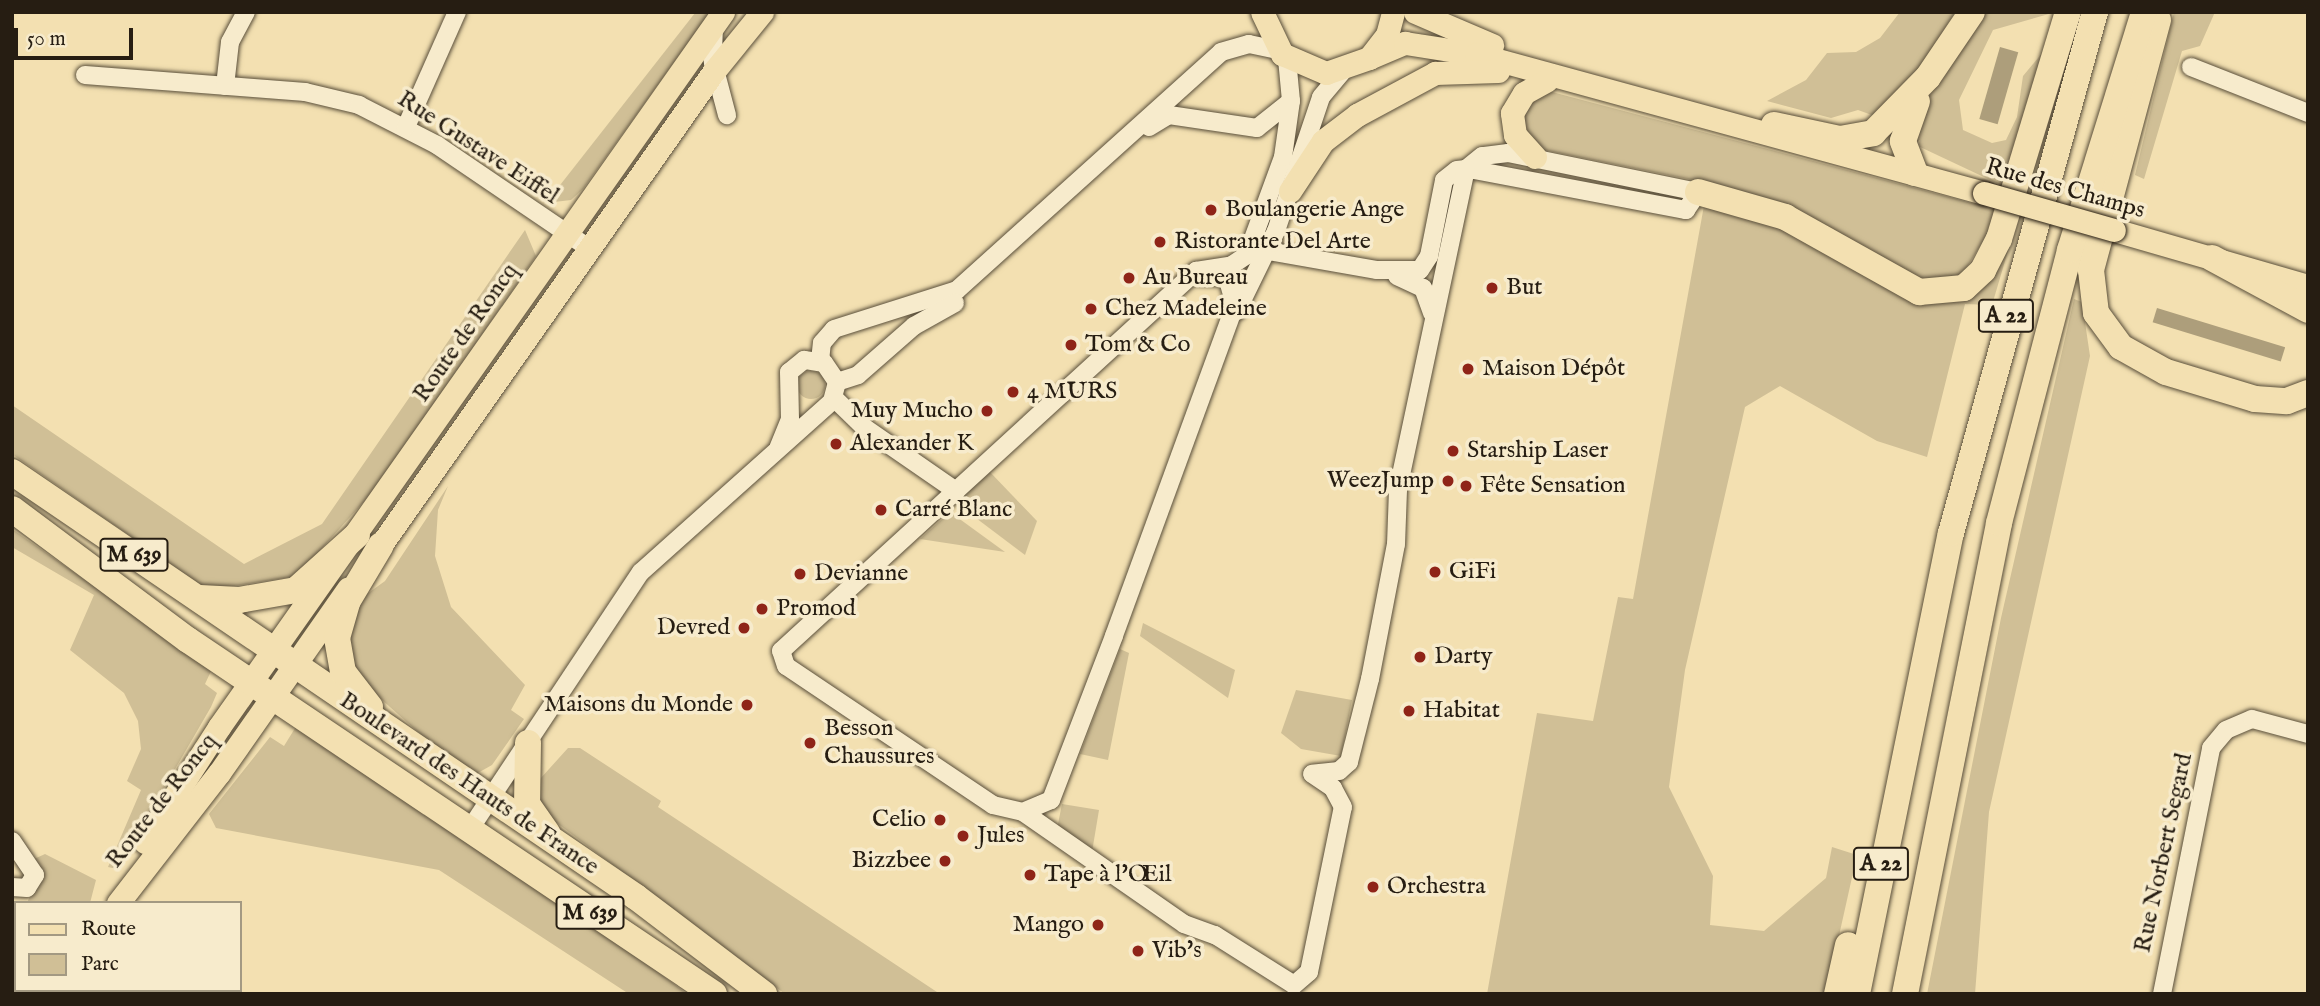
<!DOCTYPE html>
<meta charset="utf-8">
<style>
body{margin:0}
#map{position:relative;width:2320px;height:1006px;overflow:hidden;background:#f3e0b1;font-family:"IM FELL English",serif}
div>[style]{position:absolute}
[style*='--x']{left:calc(var(--x)*1px);top:calc(var(--y)*1px);width:calc(var(--w)*1px);rotate:calc(var(--a)*1deg)}
.green>*{inset:0;background:#d0bf96}
.round{border-radius:50%}
.water>*{inset:0;background:#ad9e7b;transform-origin:0 0}
.roads{filter:drop-shadow(0 0 2px #594e3a) drop-shadow(0 0 2px #594e3a)}
.minor>*{height:18px;margin:-9px;padding:0 9px;transform-origin:9px;border-radius:9px;background:#f7ebcc}
.major>*{height:23px;margin:-11.5px;padding:0 11.5px;transform-origin:11.5px;border-radius:11.5px;background:#f3e0b1}
.highway>*{height:26px;margin:-13px;padding:0 13px;transform-origin:13px;border-radius:13px;background:#f3e0b1}
.bridges{filter:drop-shadow(0 0 2px #261d12) drop-shadow(0 0 2px #261d12)}
.major-bridge>*{height:23px;margin:-11.5px;padding:0 11.5px;transform-origin:11.5px;border-radius:11.5px;background:#f3e0b1}
.dots>*{width:19px;height:19px;translate:-50% -50%;box-sizing:border-box;border:4px solid #f7ebcc;border-radius:50%}
span{translate:-50% -50%;white-space:nowrap;text-align:center;line-height:1.15;-webkit-text-stroke:7px #f7ebcc;paint-order:stroke}
.shield-label span{padding:2px 5px;background:#f7ebcc;border:2px solid;border-radius:5px;-webkit-text-stroke-width:0}
.shield-label{font-size:23px;color:#261d12;font-weight:700}
.street-label{font-size:24px;color:#261d12}
.poi-label{font-size:24px;color:#261d12}
.left{translate:0 -50%;text-align:left}
.right{translate:-100% -50%;text-align:right}
.frame{position:absolute;inset:0;border:14px solid #261d12;pointer-events:none}
.legend{position:absolute;left:14px;top:901px;width:228px;height:91px;box-sizing:border-box;background:#f7ebcc;border:2px solid #a39982;margin:0;padding:9px 12px;list-style:none;font-size:21px;color:#261d12}
.legend li{display:flex;align-items:center;gap:14px;height:35px}
.legend b{width:35px;border:2px solid #a39982}
.scale{position:absolute;left:14px;top:28px;width:119px;height:32px;box-sizing:border-box;border:4px solid #261d12;border-top:0;padding-left:9px;font-size:21px;line-height:24px;white-space:nowrap;color:#261d12;-webkit-text-stroke:5px #f7ebcc;paint-order:stroke}
</style>
<div id="map">
<div class="green">
<div style="clip-path:polygon(710px 12px,583px 189px,571px 200px,546px 203px,695px 13px)"></div>
<div style="clip-path:polygon(1900px 12px,1955px 12px,1903px 96px,1880px 118px,1858px 110px,1831px 118px,1767px 101px,1806px 80px,1827px 53px,1856px 52px,1880px 38px)"></div>
<div style="clip-path:polygon(1984px 12px,2056px 12px,1993px 30px,1959px 100px,1963px 130px,1992px 143px,2006px 140px,2017px 117px,2023px 76px,2043px 52px,2003px 186px,1918px 146px,1920px 140px,1912px 144px,1920px 110px)"></div>
<div style="clip-path:polygon(2174px 12px,2215px 12px,2200px 46px,2182px 51px,2144px 179px,2135px 175px)"></div>
<div style="clip-path:polygon(1552px 92px,1994px 209px,1991px 228px,1964px 272px,1944px 281px,1919px 279px,1708px 183px,1534px 148px,1522px 115px,1536px 98px)"></div>
<div style="clip-path:polygon(1705px 200px,1763px 215px,1924px 302px,2008px 251px,1992px 305px,1965px 304px,1927px 457px,1877px 441px,1780px 386px,1745px 407px,1685px 670px,1669px 787px,1713px 876px,1710px 925px,1764px 931px,1826px 878px,1832px 847px,1857px 855px,1826px 994px,1487px 994px,1537px 713px,1593px 721px,1618px 597px,1633px 599px)"></div>
<div style="clip-path:polygon(525px 230px,536px 256px,377px 487px,297px 576px,208px 590px,12px 454px,12px 405px,244px 564px,322px 524px)"></div>
<div style="clip-path:polygon(2074px 299px,2082px 302px,2090px 356px,1989px 812px,1975px 994px,1927px 994px,2001px 618px)"></div>
<div class="round" style="left:797px;top:371px;width:28px;height:28px"></div>
<div style="clip-path:polygon(989px 471px,1037px 521px,1025px 555px,956px 503px)"></div>
<div style="clip-path:polygon(448px 486px,438px 510px,435px 556px,451px 607px,525px 685px,511px 710px,524px 719px,492px 765px,476px 774px,453px 763px,354px 675px,347px 622px,356px 602px,385px 581px)"></div>
<div style="clip-path:polygon(950px 512px,1005px 552px,920px 539px)"></div>
<div style="clip-path:polygon(12px 529px,212px 669px,205px 684px,217px 693px,211px 707px,117px 869px,108px 867px,141px 790px,127px 781px,141px 749px,138px 721px,124px 693px,70px 650px,94px 595px,12px 547px)"></div>
<div style="clip-path:polygon(1143px 623px,1235px 670px,1228px 698px,1140px 636px)"></div>
<div style="clip-path:polygon(1120px 649px,1129px 653px,1108px 760px,1080px 754px)"></div>
<div style="clip-path:polygon(1296px 690px,1352px 700px,1341px 756px,1301px 749px,1281px 733px)"></div>
<div style="clip-path:polygon(297px 725px,654px 969px,687px 994px,629px 994px,439px 870px,216px 828px,209px 814px,270px 737px,284px 746px)"></div>
<div style="clip-path:polygon(568px 748px,580px 748px,661px 801px,658px 807px,940px 994px,785px 994px,553px 820px,541px 805px,540px 779px)"></div>
<div style="clip-path:polygon(1062px 804px,1099px 810px,1092px 852px,1057px 829px)"></div>
<div style="clip-path:polygon(45px 854px,96px 880px,90px 903px,27px 903px,38px 877px,34px 859px)"></div>
</div>
<div class="water">
<div style="left:2000px;top:47px;width:19px;height:75px;rotate:16deg"></div>
<div style="left:2157px;top:308px;width:134px;height:15px;rotate:17deg"></div>
</div>
<div class="roads">
<div class="minor">
<div style="--x:714;--y:25;--w:37;--a:92"></div>
<div style="--x:713;--y:62;--w:55;--a:75.2"></div>
<div style="--x:2191;--y:67;--w:126;--a:21.5"></div>
<div style="--x:85;--y:75;--w:221;--a:4.4"></div>
<div style="--x:305;--y:92;--w:56;--a:13.5"></div>
<div style="--x:359;--y:105;--w:88;--a:27.1"></div>
<div style="--x:437;--y:145;--w:185;--a:34.2"></div>
<div style="--x:225;--y:86;--w:44;--a:-83.5"></div>
<div style="--x:230;--y:42;--w:34;--a:-62"></div>
<div style="--x:406;--y:127;--w:126;--a:-66.1"></div>
<div style="--x:1149;--y:127;--w:23;--a:-31"></div>
<div style="--x:1169;--y:115;--w:89;--a:8.4"></div>
<div style="--x:1257;--y:128;--w:43;--a:-38.5"></div>
<div style="--x:1268;--y:251;--w:111;--a:9.9"></div>
<div style="--x:1377;--y:270;--w:43;--a:0"></div>
<div style="--x:1420;--y:270;--w:17;--a:-57"></div>
<div style="--x:1429;--y:256;--w:77;--a:-78.8"></div>
<div style="--x:1444;--y:180;--w:16;--a:-38"></div>
<div style="--x:1457;--y:170;--w:9;--a:-6"></div>
<div style="--x:1466;--y:169;--w:8;--a:7"></div>
<div style="--x:1474;--y:170;--w:216;--a:10.7"></div>
<div style="--x:1686;--y:210;--w:22;--a:-56"></div>
<div style="--x:1698;--y:192;--w:194;--a:-168.4"></div>
<div style="--x:1508;--y:153;--w:26;--a:173"></div>
<div style="--x:1482;--y:156;--w:21;--a:141"></div>
<div style="--x:1466;--y:169;--w:328;--a:102"></div>
<div style="--x:1398;--y:490;--w:54;--a:92.1"></div>
<div style="--x:1396;--y:544;--w:137;--a:100.9"></div>
<div style="--x:1370;--y:679;--w:86;--a:104.2"></div>
<div style="--x:1349;--y:762;--w:13;--a:138"></div>
<div style="--x:1339;--y:771;--w:27;--a:174"></div>
<div style="--x:1191;--y:276;--w:36;--a:2"></div>
<div style="--x:1227;--y:277;--w:29;--a:74"></div>
<div style="--x:1235;--y:305;--w:352;--a:110.1"></div>
<div style="--x:1114;--y:636;--w:176;--a:111"></div>
<div style="--x:1051;--y:800;--w:30;--a:157"></div>
<div style="--x:1023;--y:812;--w:31;--a:-167"></div>
<div style="--x:993;--y:805;--w:249;--a:-146.1"></div>
<div style="--x:786;--y:666;--w:16;--a:-108"></div>
<div style="--x:781;--y:651;--w:563;--a:-42.48"></div>
<div style="--x:1196;--y:271;--w:36;--a:-9"></div>
<div style="--x:1232;--y:265;--w:18;--a:-34"></div>
<div style="--x:1247;--y:255;--w:104;--a:-69.8"></div>
<div style="--x:1283;--y:157;--w:57;--a:-81.9"></div>
<div style="--x:1291;--y:101;--w:42;--a:-95.4"></div>
<div style="--x:1397;--y:276;--w:29;--a:25"></div>
<div style="--x:1423;--y:288;--w:27;--a:70"></div>
<div style="--x:1237;--y:311;--w:89;--a:-64"></div>
<div style="--x:1276;--y:231;--w:141;--a:-71.4"></div>
<div style="--x:1321;--y:97;--w:34;--a:-50"></div>
<div style="--x:820;--y:361;--w:18;--a:-84"></div>
<div style="--x:822;--y:343;--w:18;--a:-49"></div>
<div style="--x:834;--y:329;--w:129;--a:-17.6"></div>
<div style="--x:957;--y:290;--w:355;--a:-42"></div>
<div style="--x:1221;--y:52;--w:29;--a:-16"></div>
<div style="--x:1249;--y:44;--w:29;--a:12"></div>
<div style="--x:837;--y:382;--w:22;--a:-18"></div>
<div style="--x:858;--y:375;--w:74;--a:-41.2"></div>
<div style="--x:914;--y:326;--w:47;--a:-29.3"></div>
<div style="--x:834;--y:398;--w:43;--a:44.1"></div>
<div style="--x:865;--y:428;--w:111;--a:34.7"></div>
<div style="--x:1023;--y:812;--w:196;--a:34.8"></div>
<div style="--x:1184;--y:924;--w:33;--a:20"></div>
<div style="--x:1215;--y:935;--w:93;--a:32.3"></div>
<div style="--x:1294;--y:985;--w:20;--a:-41"></div>
<div style="--x:1309;--y:972;--w:168;--a:-78.4"></div>
<div style="--x:1343;--y:807;--w:21;--a:-118"></div>
<div style="--x:1333;--y:788;--w:25;--a:-146"></div>
<div style="--x:468;--y:832;--w:312;--a:-56.4"></div>
<div style="--x:641;--y:572;--w:256;--a:-41.8"></div>
<div style="--x:832;--y:401;--w:20;--a:-75"></div>
<div style="--x:837;--y:382;--w:23;--a:-124"></div>
<div style="--x:824;--y:363;--w:20;--a:-171"></div>
<div style="--x:804;--y:360;--w:19;--a:141"></div>
<div style="--x:789;--y:372;--w:47;--a:88.8"></div>
<div style="--x:790;--y:419;--w:31;--a:112"></div>
<div style="--x:12;--y:841;--w:41;--a:55.9"></div>
<div style="--x:35;--y:875;--w:15;--a:122"></div>
<div style="--x:27;--y:888;--w:15;--a:-176"></div>
<div style="--x:2162;--y:994;--w:251;--a:-78.7"></div>
<div style="--x:2211;--y:748;--w:23;--a:-50"></div>
<div style="--x:2226;--y:730;--w:28;--a:-23"></div>
<div style="--x:2252;--y:719;--w:58;--a:15"></div>
</div>
<div class="major">
<div style="--x:1262;--y:12;--w:47;--a:64.5"></div>
<div style="--x:1282;--y:54;--w:48;--a:23.4"></div>
<div style="--x:1326;--y:73;--w:46;--a:-19.2"></div>
<div style="--x:1369;--y:58;--w:29;--a:-52"></div>
<div style="--x:1387;--y:35;--w:24;--a:-75"></div>
<div style="--x:1415;--y:12;--w:84;--a:23.2"></div>
<div style="--x:1369;--y:58;--w:39;--a:-23"></div>
<div style="--x:1405;--y:43;--w:72;--a:8.8"></div>
<div style="--x:1476;--y:54;--w:527;--a:15.3"></div>
<div style="--x:1535;--y:157;--w:30;--a:-132"></div>
<div style="--x:1515;--y:135;--w:22;--a:-98"></div>
<div style="--x:1512;--y:113;--w:23;--a:-59"></div>
<div style="--x:1524;--y:93;--w:26;--a:-29"></div>
<div style="--x:1290;--y:191;--w:60;--a:-56.6"></div>
<div style="--x:1323;--y:141;--w:43;--a:-37.4"></div>
<div style="--x:1357;--y:115;--w:89;--a:-28.3"></div>
<div style="--x:1435;--y:73;--w:63;--a:-1.8"></div>
<div style="--x:2114;--y:230;--w:202;--a:16.1"></div>
<div style="--x:371;--y:559;--w:596;--a:-54.9"></div>
<div style="--x:714;--y:71;--w:76;--a:-50.9"></div>
<div style="--x:145;--y:842;--w:137;--a:-57.2"></div>
<div style="--x:219;--y:727;--w:875;--a:-54.82"></div>
<div style="--x:118;--y:903;--w:165;--a:-52.2"></div>
<div style="--x:219;--y:773;--w:225;--a:-55"></div>
<div style="--x:64;--y:994;--w:4;--a:-76"></div>
</div>
<div class="highway">
<div style="--x:2158;--y:20;--w:259;--a:105"></div>
<div style="--x:2091;--y:270;--w:43;--a:83.4"></div>
<div style="--x:2096;--y:313;--w:42;--a:53.7"></div>
<div style="--x:2121;--y:347;--w:51;--a:29.1"></div>
<div style="--x:2166;--y:372;--w:93;--a:16.9"></div>
<div style="--x:2255;--y:399;--w:32;--a:4"></div>
<div style="--x:2287;--y:401;--w:22;--a:-21"></div>
<div style="--x:1774;--y:125;--w:67;--a:12"></div>
<div style="--x:1840;--y:139;--w:34;--a:-10"></div>
<div style="--x:1873;--y:133;--w:78;--a:-45.5"></div>
<div style="--x:1928;--y:77;--w:78;--a:-55.9"></div>
<div style="--x:1915;--y:173;--w:34;--a:-111"></div>
<div style="--x:1903;--y:141;--w:42;--a:-70.7"></div>
<div style="--x:1698;--y:192;--w:91;--a:16"></div>
<div style="--x:1785;--y:217;--w:154;--a:29.2"></div>
<div style="--x:1919;--y:292;--w:45;--a:-5.1"></div>
<div style="--x:1964;--y:288;--w:26;--a:-43"></div>
<div style="--x:1983;--y:270;--w:35;--a:-63"></div>
<div style="--x:1999;--y:239;--w:237;--a:-73.1"></div>
<div style="--x:2212;--y:258;--w:109;--a:28.4"></div>
<div style="--x:12;--y:472;--w:755;--a:34.26"></div>
<div style="--x:636;--y:897;--w:161;--a:37.2"></div>
<div style="--x:12;--y:509;--w:219;--a:36.7"></div>
<div style="--x:188;--y:640;--w:634;--a:33.94"></div>
<div style="--x:200;--y:598;--w:39;--a:3"></div>
<div style="--x:239;--y:600;--w:58;--a:-10"></div>
<div style="--x:296;--y:590;--w:82;--a:-42"></div>
<div style="--x:370;--y:707;--w:44;--a:-127.6"></div>
<div style="--x:343;--y:672;--w:35;--a:-100"></div>
<div style="--x:337;--y:638;--w:37;--a:-74"></div>
<div style="--x:347;--y:602;--w:66;--a:-59.2"></div>
<div style="--x:528;--y:743;--w:61;--a:90.9"></div>
<div style="--x:527;--y:804;--w:35;--a:55"></div>
<div style="--x:1837;--y:994;--w:50;--a:-77.3"></div>
<div style="--x:1857;--y:994;--w:470;--a:-78.5"></div>
<div style="--x:1951;--y:533;--w:541;--a:-74.55"></div>
<div style="--x:1905;--y:994;--w:480;--a:-78.7"></div>
<div style="--x:1999;--y:523;--w:282;--a:-75.4"></div>
<div style="--x:2070;--y:250;--w:249;--a:-72.7"></div>
</div>
</div>
<div class="bridges">
<div class="major-bridge">
<div style="--x:1984;--y:193;--w:135;--a:15.9"></div>
</div>
</div>
<div class="dots">
<div style="left:1211px;top:210px;background:#8f2418"></div>
<div style="left:1160px;top:242px;background:#8f2418"></div>
<div style="left:1129px;top:278px;background:#8f2418"></div>
<div style="left:1492px;top:288px;background:#8f2418"></div>
<div style="left:1091px;top:309px;background:#8f2418"></div>
<div style="left:1071px;top:345px;background:#8f2418"></div>
<div style="left:1468px;top:369px;background:#8f2418"></div>
<div style="left:1013px;top:392px;background:#8f2418"></div>
<div style="left:987px;top:411px;background:#8f2418"></div>
<div style="left:836px;top:444px;background:#8f2418"></div>
<div style="left:1453px;top:451px;background:#8f2418"></div>
<div style="left:1448px;top:481px;background:#8f2418"></div>
<div style="left:1466px;top:486px;background:#8f2418"></div>
<div style="left:881px;top:510px;background:#8f2418"></div>
<div style="left:1435px;top:572px;background:#8f2418"></div>
<div style="left:800px;top:574px;background:#8f2418"></div>
<div style="left:762px;top:609px;background:#8f2418"></div>
<div style="left:744px;top:628px;background:#8f2418"></div>
<div style="left:1420px;top:657px;background:#8f2418"></div>
<div style="left:747px;top:705px;background:#8f2418"></div>
<div style="left:1409px;top:711px;background:#8f2418"></div>
<div style="left:810px;top:743px;background:#8f2418"></div>
<div style="left:940px;top:820px;background:#8f2418"></div>
<div style="left:963px;top:836px;background:#8f2418"></div>
<div style="left:945px;top:861px;background:#8f2418"></div>
<div style="left:1030px;top:875px;background:#8f2418"></div>
<div style="left:1373px;top:887px;background:#8f2418"></div>
<div style="left:1098px;top:925px;background:#8f2418"></div>
<div style="left:1138px;top:951px;background:#8f2418"></div>
</div>
<div class="shield-label">
<span style="left:2006px;top:316px">A 22</span>
<span style="left:134px;top:555px">M 639</span>
<span style="left:1881px;top:864px">A 22</span>
<span style="left:590px;top:913px">M 639</span>
</div>
<div class="street-label">
<span style="left:478px;top:148px;rotate:33deg">Rue Gustave Eiffel</span>
<span style="left:2065px;top:189px;rotate:16deg">Rue des Champs</span>
<span style="left:466px;top:333px;rotate:-55deg">Route de Roncq</span>
<span style="left:469px;top:784px;rotate:34deg">Boulevard des Hauts de France</span>
<span style="left:162px;top:801px;rotate:-52deg">Route de Roncq</span>
<span style="left:2164px;top:853px;rotate:-78deg">Rue Norbert Segard</span>
</div>
<div class="poi-label">
<span class="left" style="left:1225px;top:210px">Boulangerie Ange</span>
<span class="left" style="left:1174px;top:242px">Ristorante Del Arte</span>
<span class="left" style="left:1143px;top:278px">Au Bureau</span>
<span class="left" style="left:1506px;top:288px">But</span>
<span class="left" style="left:1105px;top:309px">Chez Madeleine</span>
<span class="left" style="left:1085px;top:345px">Tom &amp; Co</span>
<span class="left" style="left:1482px;top:369px">Maison Dépôt</span>
<span class="left" style="left:1027px;top:392px">4 MURS</span>
<span class="right" style="left:973px;top:411px">Muy Mucho</span>
<span class="left" style="left:850px;top:444px">Alexander K</span>
<span class="left" style="left:1467px;top:451px">Starship Laser</span>
<span class="right" style="left:1434px;top:481px">WeezJump</span>
<span class="left" style="left:1480px;top:486px">Fête Sensation</span>
<span class="left" style="left:895px;top:510px">Carré Blanc</span>
<span class="left" style="left:1449px;top:572px">GiFi</span>
<span class="left" style="left:814px;top:574px">Devianne</span>
<span class="left" style="left:776px;top:609px">Promod</span>
<span class="right" style="left:730px;top:628px">Devred</span>
<span class="left" style="left:1434px;top:657px">Darty</span>
<span class="right" style="left:733px;top:705px">Maisons du Monde</span>
<span class="left" style="left:1423px;top:711px">Habitat</span>
<span class="left" style="left:824px;top:743px">Besson<br>Chaussures</span>
<span class="right" style="left:926px;top:820px">Celio</span>
<span class="left" style="left:977px;top:836px">Jules</span>
<span class="right" style="left:931px;top:861px">Bizzbee</span>
<span class="left" style="left:1044px;top:875px">Tape à l'Œil</span>
<span class="left" style="left:1387px;top:887px">Orchestra</span>
<span class="right" style="left:1084px;top:925px">Mango</span>
<span class="left" style="left:1152px;top:951px">Vib's</span>
</div>
<div class="frame"></div>
<ul class="legend">
<li><b style="height:9px;background:#f3e0b1"></b>Route</li>
<li><b style="height:19px;background:#d0bf96"></b>Parc</li>
</ul>
<div class="scale">50 m</div>
</div>
